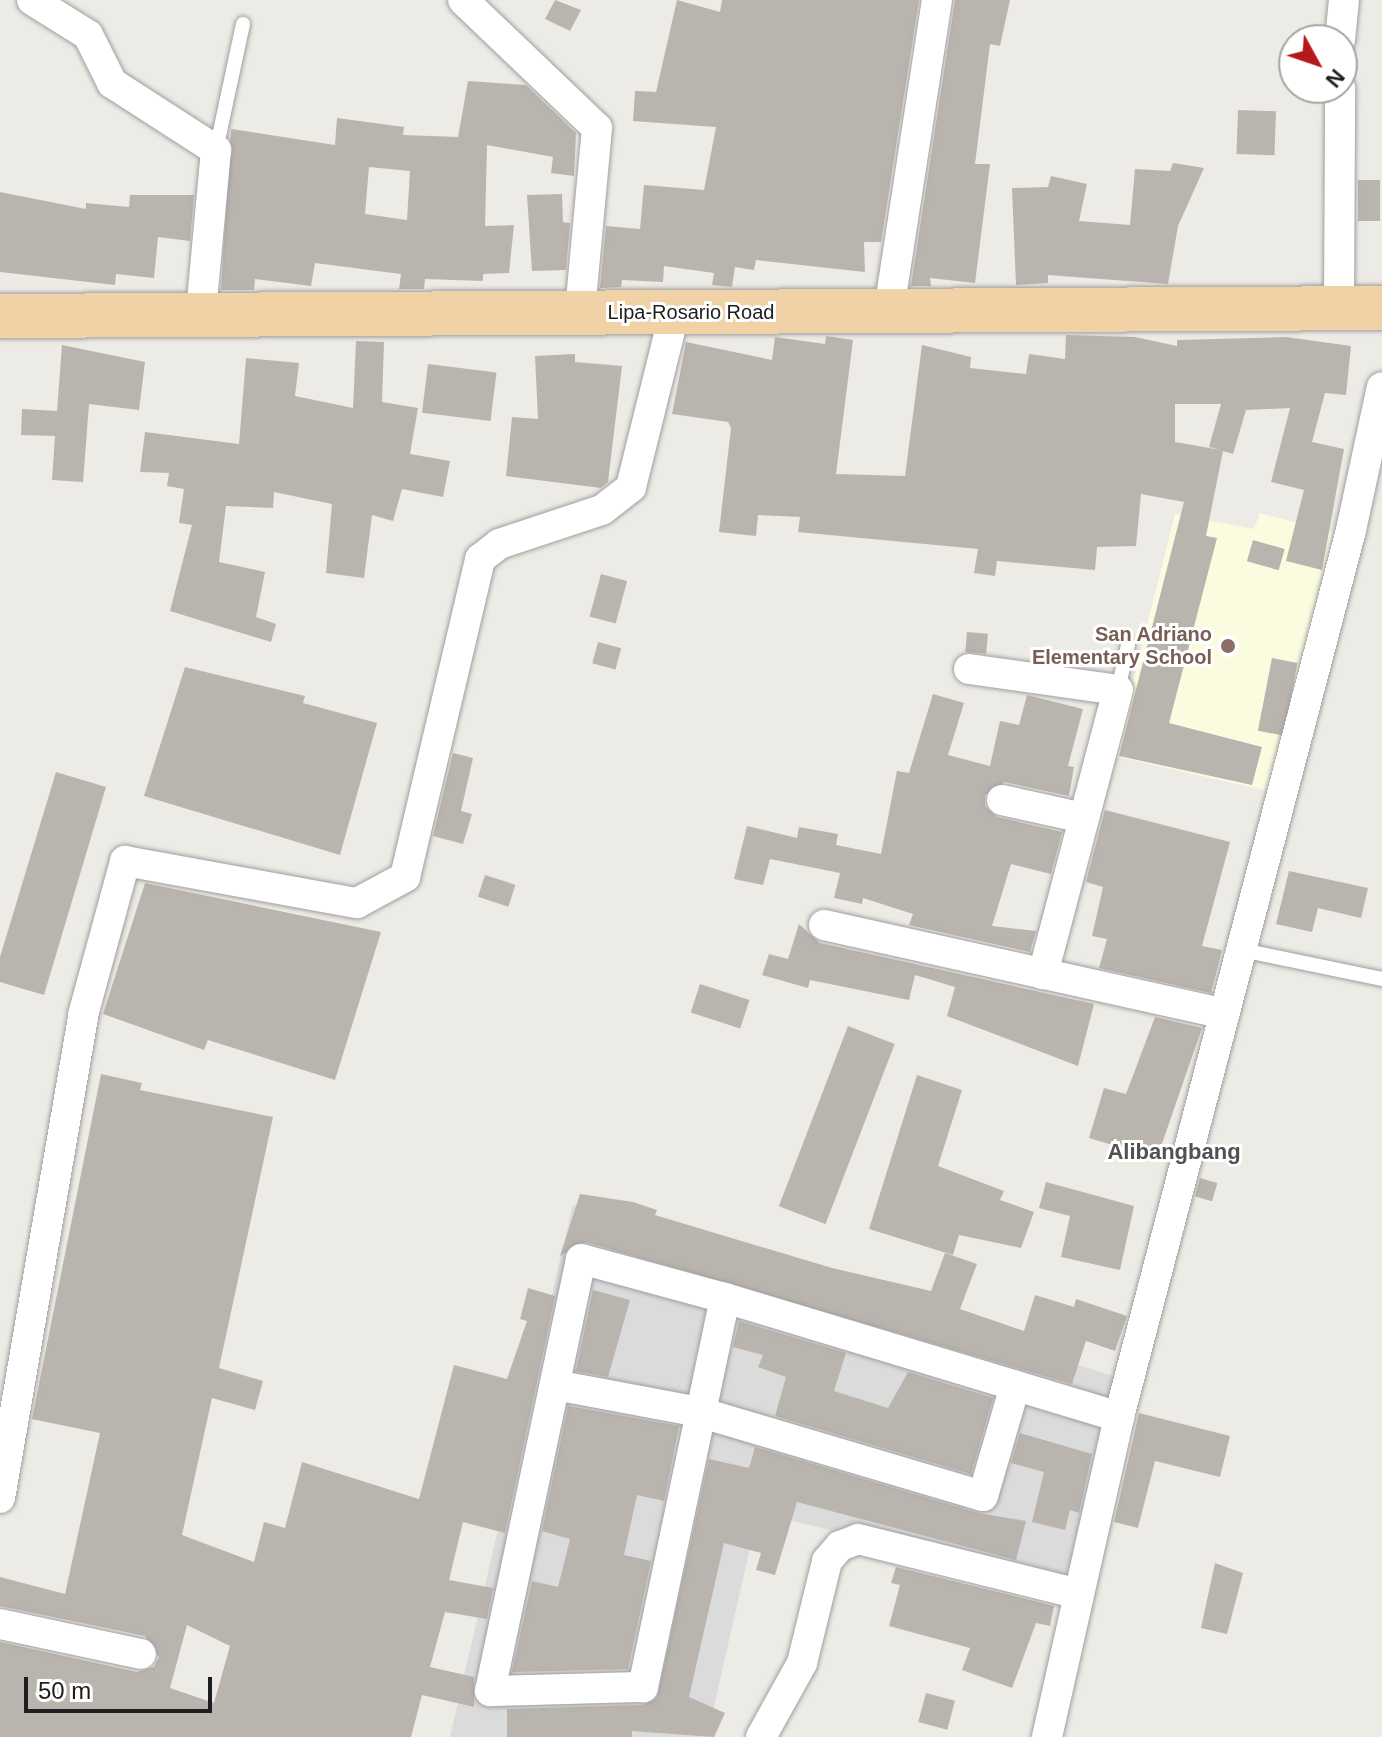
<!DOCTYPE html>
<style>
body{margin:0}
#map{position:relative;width:1382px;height:1737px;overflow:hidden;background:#edebe5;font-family:Arial,sans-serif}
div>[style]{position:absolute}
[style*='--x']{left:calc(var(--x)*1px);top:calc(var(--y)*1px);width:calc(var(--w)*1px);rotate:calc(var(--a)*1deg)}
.residential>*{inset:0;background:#dbdbdb}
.education>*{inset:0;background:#fbfbe0}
.building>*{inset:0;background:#bab4ae;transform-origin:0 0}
.roads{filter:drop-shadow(0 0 2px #9f9f9f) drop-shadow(0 0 2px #9f9f9f)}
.lane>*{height:14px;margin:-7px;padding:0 7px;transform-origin:7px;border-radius:7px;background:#fff}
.street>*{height:30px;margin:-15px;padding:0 15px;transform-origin:15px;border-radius:15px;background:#fff}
.primary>*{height:44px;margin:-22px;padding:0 22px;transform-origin:22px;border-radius:22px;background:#f1d2a6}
.dots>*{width:22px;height:22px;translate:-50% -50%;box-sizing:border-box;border:4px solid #fff;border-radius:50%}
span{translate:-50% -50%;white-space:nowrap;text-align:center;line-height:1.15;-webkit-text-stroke:6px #fff;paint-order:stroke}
.street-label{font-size:20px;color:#1e1e1e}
.education-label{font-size:20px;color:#785e54;font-weight:700}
.right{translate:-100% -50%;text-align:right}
.neighbourhood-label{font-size:22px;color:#515151;font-weight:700}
.north{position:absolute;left:1278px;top:24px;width:80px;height:80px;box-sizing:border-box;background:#fff;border:2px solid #a5a5a5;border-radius:50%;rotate:130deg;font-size:22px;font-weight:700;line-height:32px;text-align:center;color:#1e1e1e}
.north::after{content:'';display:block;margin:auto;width:28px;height:36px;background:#b51816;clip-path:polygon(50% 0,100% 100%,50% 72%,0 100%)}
.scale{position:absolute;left:24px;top:1677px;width:188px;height:36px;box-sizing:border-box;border:4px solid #1e1e1e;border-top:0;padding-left:10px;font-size:24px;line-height:28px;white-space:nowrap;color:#1e1e1e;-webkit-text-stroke:6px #fff;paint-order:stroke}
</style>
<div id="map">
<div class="residential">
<div style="clip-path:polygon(573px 1204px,1116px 1377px,1064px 1585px,758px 1513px,707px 1737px,450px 1737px)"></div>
</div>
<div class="education">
<div style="clip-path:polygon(1260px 513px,1341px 535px,1277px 793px,1114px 756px,1175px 514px,1254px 529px)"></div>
</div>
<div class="building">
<div style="clip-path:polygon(555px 0,581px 10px,570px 31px,545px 19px)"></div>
<div style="clip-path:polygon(677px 0,720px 12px,722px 0,919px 0,881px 242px,864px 242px,865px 272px,756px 260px,754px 270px,735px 267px,732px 287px,712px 285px,714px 273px,664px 266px,663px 282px,622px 280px,621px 287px,600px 288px,606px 226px,640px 229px,644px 185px,704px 190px,716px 127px,633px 121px,635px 91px,656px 92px)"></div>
<div style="clip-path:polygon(955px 0,1010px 0,1000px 46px,990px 44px,975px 164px,990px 164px,975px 283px,930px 278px,931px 286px,911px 286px)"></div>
<div style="clip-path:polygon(evenodd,468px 81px,526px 85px,576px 133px,574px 176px,551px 173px,553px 157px,487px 145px,485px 226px,514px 225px,509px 273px,483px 274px,483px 281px,425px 279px,424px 289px,399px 289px,401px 274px,315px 263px,311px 286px,255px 279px,254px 290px,221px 290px,231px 129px,335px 145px,337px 118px,404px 127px,403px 135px,458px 137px,468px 81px,369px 167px,410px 171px,407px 220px,365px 214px,369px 167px)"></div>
<div style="left:1238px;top:110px;width:38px;height:44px;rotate:2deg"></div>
<div style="clip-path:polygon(1173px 163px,1204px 168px,1178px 226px,1168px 284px,1048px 275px,1048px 283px,1016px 285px,1012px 188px,1048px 187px,1051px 176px,1087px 184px,1079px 221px,1130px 225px,1135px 169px,1170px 171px)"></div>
<div style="left:1358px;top:180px;width:22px;height:41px"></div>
<div style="clip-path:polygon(0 192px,86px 209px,86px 203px,129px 207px,130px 195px,194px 195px,190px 241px,158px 237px,154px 278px,116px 274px,115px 285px,0 272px)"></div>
<div style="clip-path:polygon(562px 194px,563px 222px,570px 223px,566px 270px,532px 271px,527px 195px)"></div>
<div style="clip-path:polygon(evenodd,1066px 335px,1135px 337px,1177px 346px,1177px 340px,1286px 337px,1351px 346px,1346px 395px,1325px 393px,1312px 442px,1344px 449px,1322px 570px,1286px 561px,1304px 490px,1271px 482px,1290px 408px,1246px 410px,1233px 454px,1223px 451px,1206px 536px,1217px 538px,1169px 723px,1262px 747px,1252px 785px,1119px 756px,1184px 502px,1141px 494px,1136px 546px,1097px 547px,1095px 570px,997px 561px,995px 576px,974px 573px,978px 549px,798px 532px,800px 517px,758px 515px,756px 536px,719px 532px,731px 428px,728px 422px,672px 414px,686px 342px,772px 360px,775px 337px,825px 344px,826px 336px,853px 340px,836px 474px,905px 476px,922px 345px,971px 357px,970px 368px,1026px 374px,1029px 354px,1065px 359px,1066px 335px,1175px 404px,1221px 404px,1209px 447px,1221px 450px,1175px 442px,1175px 404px)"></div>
<div style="clip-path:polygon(356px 341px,384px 342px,382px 402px,418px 408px,410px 454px,450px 461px,443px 497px,402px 489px,393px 521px,372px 515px,364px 578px,326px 573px,332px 504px,274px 492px,273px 508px,226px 506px,219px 562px,265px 572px,256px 617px,276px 624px,271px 642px,170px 611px,192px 525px,179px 523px,184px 489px,167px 486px,169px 473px,140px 472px,145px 432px,239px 444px,246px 358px,299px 363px,295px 396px,353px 408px)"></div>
<div style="clip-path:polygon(62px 345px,145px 362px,139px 410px,89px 404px,83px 482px,52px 480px,55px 436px,21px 435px,22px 409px,57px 411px)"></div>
<div style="clip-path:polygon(575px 354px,575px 362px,622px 366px,608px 482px,601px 488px,506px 476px,512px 417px,538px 419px,535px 356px)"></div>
<div style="left:428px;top:364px;width:69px;height:49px;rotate:7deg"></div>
<div style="left:1253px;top:540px;width:33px;height:22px;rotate:16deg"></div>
<div style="left:601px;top:574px;width:27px;height:44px;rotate:15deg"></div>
<div style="left:967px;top:632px;width:21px;height:20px;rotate:5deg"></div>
<div style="left:598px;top:642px;width:24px;height:22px;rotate:15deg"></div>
<div style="left:1272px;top:658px;width:26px;height:74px;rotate:11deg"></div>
<div style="clip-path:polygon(185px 667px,305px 696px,303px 703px,377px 723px,340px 855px,144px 796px)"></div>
<div style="clip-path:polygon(933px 694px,964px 703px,948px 755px,990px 766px,1000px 721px,1019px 725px,1027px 695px,1083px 709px,1068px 766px,1074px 767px,1069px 796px,1005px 782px,985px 795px,985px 806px,997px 817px,1062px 832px,1051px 874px,1011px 864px,992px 926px,1036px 931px,1030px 952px,909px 925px,913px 914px,863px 898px,862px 904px,834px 898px,840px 873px,770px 859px,763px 885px,734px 879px,747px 826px,797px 838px,799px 827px,838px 834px,836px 845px,881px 854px,897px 771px,909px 773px)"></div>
<div style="clip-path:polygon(453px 753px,473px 758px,461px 811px,472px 814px,463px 844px,433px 836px)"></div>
<div style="clip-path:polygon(56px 772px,106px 787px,44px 995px,0 982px,0 957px)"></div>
<div style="clip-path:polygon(1105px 810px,1230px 842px,1202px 946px,1222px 950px,1211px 993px,1099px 968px,1107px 939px,1092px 936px,1103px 887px,1086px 882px)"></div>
<div style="clip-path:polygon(1289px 871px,1368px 888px,1361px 918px,1318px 908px,1312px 932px,1276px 924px)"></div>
<div style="left:485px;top:875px;width:32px;height:23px;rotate:18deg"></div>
<div style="clip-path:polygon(145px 883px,381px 932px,335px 1080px,208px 1040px,204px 1050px,103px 1014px)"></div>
<div style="clip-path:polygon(799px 924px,820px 943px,1094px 1004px,1078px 1066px,947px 1016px,955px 987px,915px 975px,909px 1000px,810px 980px,808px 988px,762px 975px,769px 954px,788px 959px)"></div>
<div style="left:700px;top:984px;width:52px;height:30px;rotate:18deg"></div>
<div style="clip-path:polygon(1155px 1017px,1202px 1028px,1157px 1158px,1089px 1138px,1104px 1088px,1126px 1094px)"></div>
<div style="left:848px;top:1026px;width:50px;height:193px;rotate:21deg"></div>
<div style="clip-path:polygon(evenodd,101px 1074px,142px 1083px,140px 1090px,273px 1117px,219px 1368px,263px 1381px,255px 1410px,212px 1398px,182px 1535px,254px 1562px,264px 1522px,285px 1528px,302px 1462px,419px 1499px,454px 1365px,507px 1379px,527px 1321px,520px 1319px,528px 1288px,555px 1296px,505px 1533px,463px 1522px,449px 1580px,493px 1588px,487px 1619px,445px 1612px,430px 1667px,474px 1677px,474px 1707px,422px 1695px,411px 1737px,0 1737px,0 1642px,137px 1672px,154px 1667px,159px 1657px,145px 1636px,0 1606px,0 1577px,65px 1594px,100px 1433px,32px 1419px,101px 1074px,187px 1625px,230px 1646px,214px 1703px,170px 1688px,187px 1625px)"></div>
<div style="clip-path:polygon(917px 1075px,962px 1090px,938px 1166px,1004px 1191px,1000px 1200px,1034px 1212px,1021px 1248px,959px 1235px,953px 1255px,869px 1229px)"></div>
<div style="left:1200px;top:1178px;width:18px;height:19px;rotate:16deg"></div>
<div style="clip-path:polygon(1046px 1182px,1134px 1206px,1120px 1270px,1061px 1257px,1070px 1216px,1039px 1208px)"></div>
<div style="clip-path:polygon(580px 1194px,633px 1202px,657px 1210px,655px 1215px,832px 1268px,931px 1291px,945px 1253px,977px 1264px,960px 1309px,1024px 1331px,1035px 1295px,1074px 1307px,1076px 1299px,1127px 1316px,1115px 1351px,1086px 1341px,1072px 1384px,586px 1242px,560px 1256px)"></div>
<div style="clip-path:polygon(593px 1290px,630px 1300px,608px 1377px,576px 1371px)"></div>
<div style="clip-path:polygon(739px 1321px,846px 1353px,834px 1391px,888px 1408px,908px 1372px,993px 1398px,971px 1474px,775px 1416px,786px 1377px,758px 1367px,763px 1355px,733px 1347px)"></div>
<div style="clip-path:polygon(568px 1406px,679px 1426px,664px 1501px,637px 1495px,624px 1555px,651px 1561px,628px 1669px,512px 1672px,532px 1581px,558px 1587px,570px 1539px,542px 1531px)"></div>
<div style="clip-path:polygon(1139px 1413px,1230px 1436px,1220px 1477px,1155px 1461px,1138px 1528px,1114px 1522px)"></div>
<div style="clip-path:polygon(1020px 1433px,1092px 1454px,1079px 1513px,1070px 1510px,1065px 1530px,1032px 1522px,1044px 1472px,1011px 1463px)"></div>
<div style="clip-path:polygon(755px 1447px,978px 1513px,1026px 1521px,1016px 1560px,797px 1502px,775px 1575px,756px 1570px,761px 1553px,724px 1543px,689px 1697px,725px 1713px,714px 1737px,632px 1731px,632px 1737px,507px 1737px,507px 1709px,643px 1705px,657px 1698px,709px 1459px,749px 1468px)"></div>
<div style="clip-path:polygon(1215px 1563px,1243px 1573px,1227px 1634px,1201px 1628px)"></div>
<div style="clip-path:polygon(896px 1567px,1054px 1606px,1050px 1626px,1036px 1623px,1012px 1688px,962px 1670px,970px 1648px,889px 1626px,900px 1585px,891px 1583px)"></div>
<div style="left:926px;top:1693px;width:30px;height:30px;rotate:15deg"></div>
</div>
<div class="roads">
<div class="lane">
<div style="--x:216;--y:150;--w:129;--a:-77.9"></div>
<div style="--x:1118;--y:690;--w:46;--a:-77.5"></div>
<div style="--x:1242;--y:950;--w:143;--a:11.7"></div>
</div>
<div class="street">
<div style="--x:32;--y:0;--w:66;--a:32"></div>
<div style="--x:88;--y:35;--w:54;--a:63.4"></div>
<div style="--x:112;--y:83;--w:124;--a:32.8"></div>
<div style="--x:216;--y:150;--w:164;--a:95.3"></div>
<div style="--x:463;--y:0;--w:185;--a:43.7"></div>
<div style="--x:597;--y:128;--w:184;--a:95.3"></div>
<div style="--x:1340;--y:40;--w:40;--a:-84.3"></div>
<div style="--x:1339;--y:307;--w:219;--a:-89.7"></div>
<div style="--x:889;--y:310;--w:314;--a:-81.2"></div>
<div style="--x:969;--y:669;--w:150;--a:8"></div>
<div style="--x:1118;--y:690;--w:294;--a:104.8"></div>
<div style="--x:1002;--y:800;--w:84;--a:12.4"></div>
<div style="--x:824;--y:925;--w:410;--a:12.5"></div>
<div style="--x:725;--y:1298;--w:398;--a:101.9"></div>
<div style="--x:643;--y:1687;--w:153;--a:178.5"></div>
<div style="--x:490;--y:1691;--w:441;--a:-78.1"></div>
<div style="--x:581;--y:1259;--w:149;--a:15.2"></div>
<div style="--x:725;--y:1298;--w:412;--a:16.8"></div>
<div style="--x:555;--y:1385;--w:147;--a:10.6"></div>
<div style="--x:699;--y:1412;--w:296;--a:16.5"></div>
<div style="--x:983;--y:1496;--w:115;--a:-73.8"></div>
<div style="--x:0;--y:1498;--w:490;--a:-80.2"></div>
<div style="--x:83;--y:1015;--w:160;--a:-74.7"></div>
<div style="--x:125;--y:861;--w:236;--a:10.3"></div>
<div style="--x:357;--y:903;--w:55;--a:-28.4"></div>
<div style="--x:405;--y:877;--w:327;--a:-76.7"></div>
<div style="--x:480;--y:559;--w:24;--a:-38"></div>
<div style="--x:499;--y:544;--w:108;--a:-18.3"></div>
<div style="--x:602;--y:510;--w:37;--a:-38"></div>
<div style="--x:631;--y:487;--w:177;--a:-76"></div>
<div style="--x:0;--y:1624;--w:144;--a:12"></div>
<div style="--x:761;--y:1737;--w:85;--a:-61"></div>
<div style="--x:802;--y:1663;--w:105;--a:-76.2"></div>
<div style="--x:827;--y:1561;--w:20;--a:-49"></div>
<div style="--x:840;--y:1546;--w:19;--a:-21"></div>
<div style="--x:858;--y:1539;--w:224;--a:14"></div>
<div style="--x:1047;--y:1737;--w:328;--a:-77.3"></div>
<div style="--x:1119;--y:1417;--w:917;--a:-75.34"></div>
<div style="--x:1351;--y:530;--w:146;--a:-77.8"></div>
</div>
<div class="primary">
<div style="--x:0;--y:316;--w:1382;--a:-0.33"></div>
</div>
</div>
<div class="dots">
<div style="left:1228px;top:646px;background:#8d6e63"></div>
</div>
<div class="street-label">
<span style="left:691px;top:312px">Lipa-Rosario Road</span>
</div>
<div class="education-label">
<span class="right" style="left:1212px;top:646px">San Adriano<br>Elementary School</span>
</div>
<div class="neighbourhood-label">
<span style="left:1174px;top:1152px">Alibangbang</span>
</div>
<div class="north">N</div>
<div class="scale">50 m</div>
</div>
